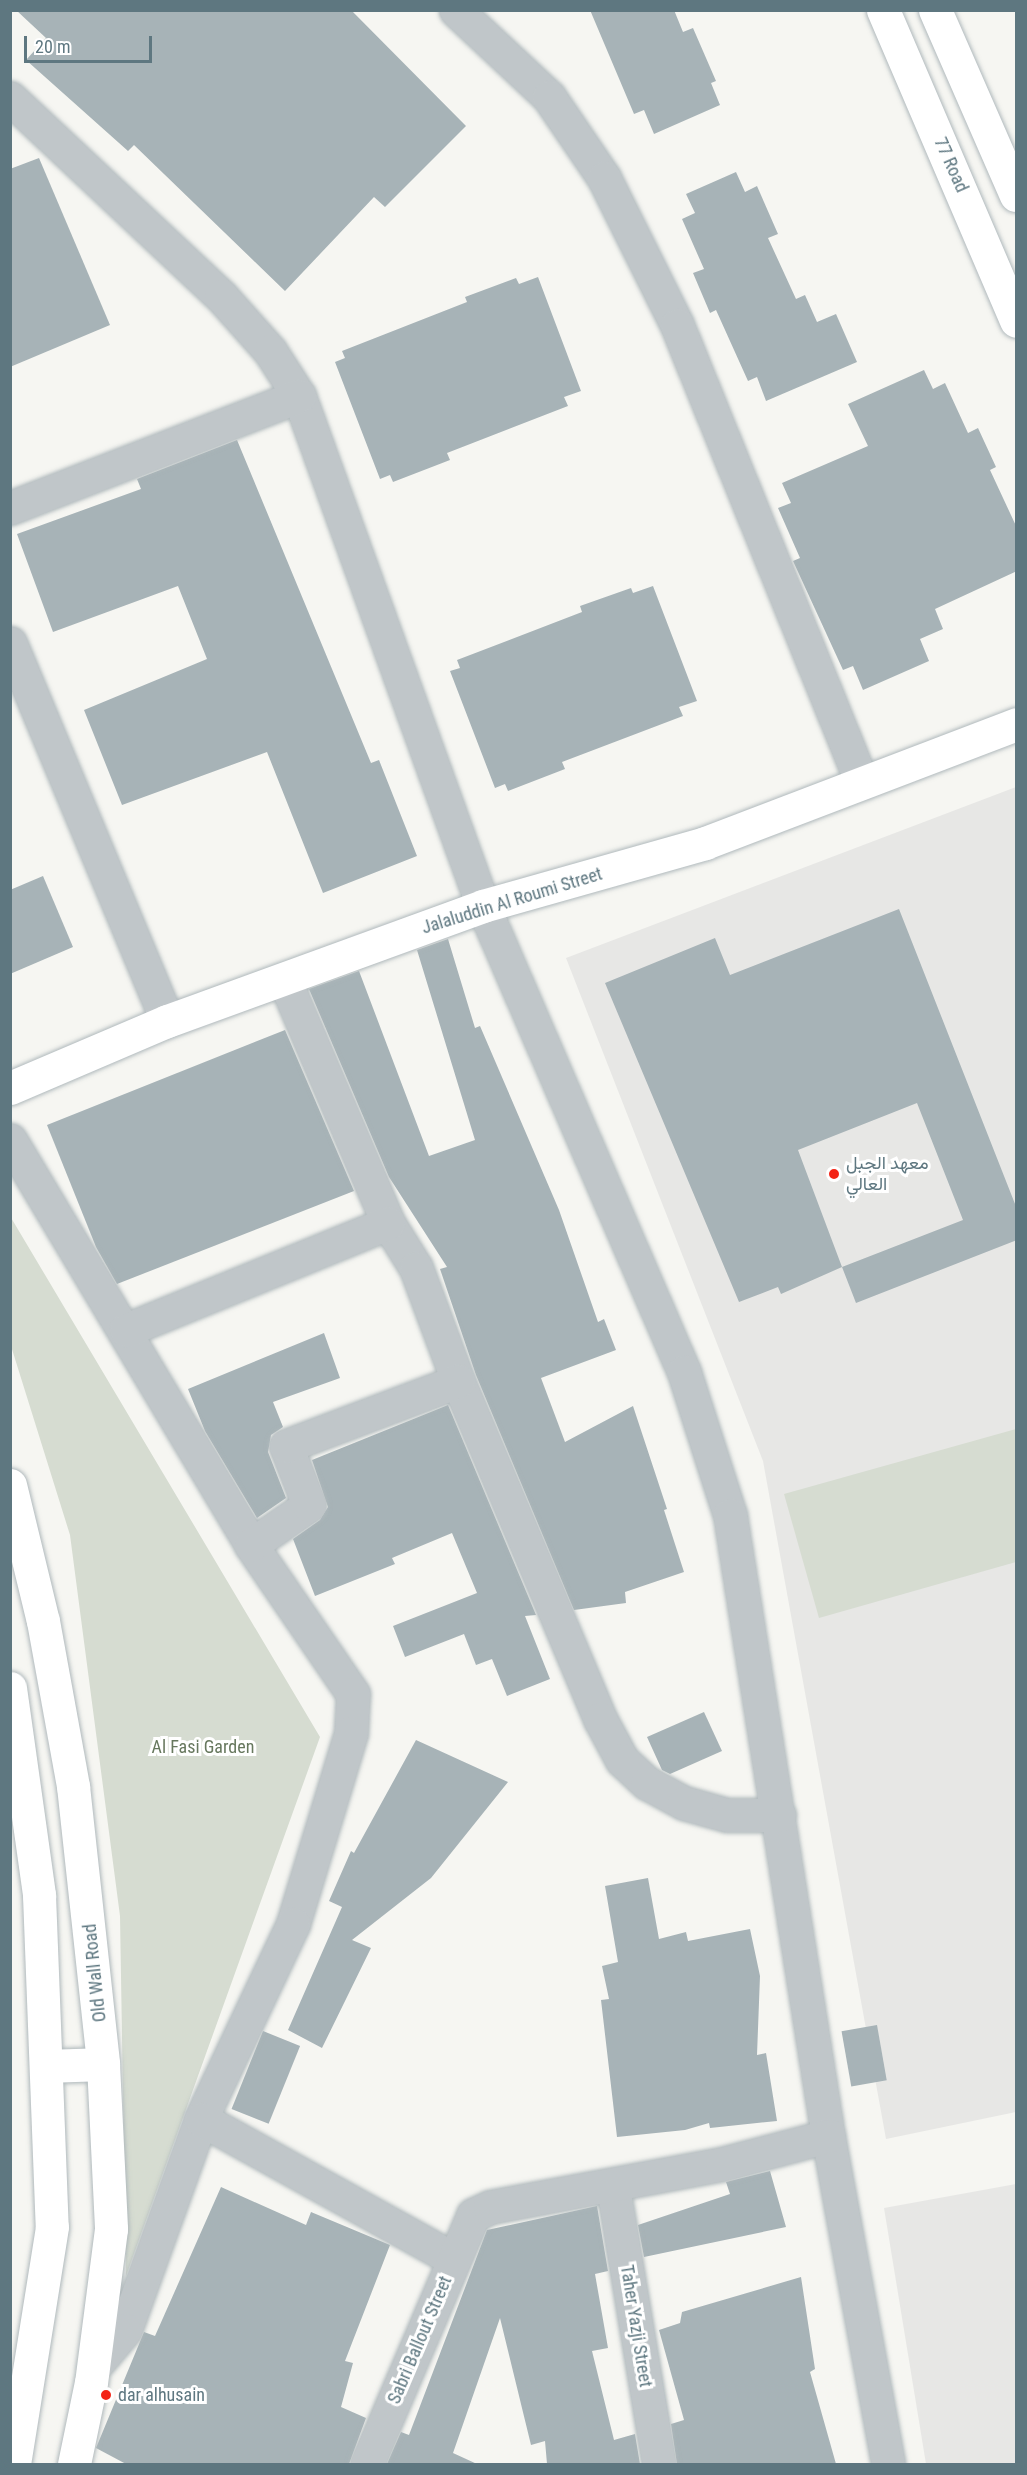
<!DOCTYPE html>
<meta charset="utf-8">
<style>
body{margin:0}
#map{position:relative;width:1027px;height:2475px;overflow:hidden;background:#f6f6f2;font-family:"Roboto Condensed",Vazirmatn,sans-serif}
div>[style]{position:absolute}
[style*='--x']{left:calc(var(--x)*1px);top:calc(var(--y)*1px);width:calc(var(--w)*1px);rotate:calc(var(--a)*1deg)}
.built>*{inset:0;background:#e7e7e5}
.green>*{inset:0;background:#d6dcd1}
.building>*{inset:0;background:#a7b3b7;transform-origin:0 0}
.roads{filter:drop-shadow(0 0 2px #b0b9bc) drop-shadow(0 0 2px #b0b9bc)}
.street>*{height:33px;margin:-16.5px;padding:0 16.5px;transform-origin:16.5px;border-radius:16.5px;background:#c0c6c9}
.secondary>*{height:33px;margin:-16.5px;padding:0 16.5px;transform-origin:16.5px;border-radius:16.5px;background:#fff}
.dots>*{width:16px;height:16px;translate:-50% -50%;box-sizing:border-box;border:3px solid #fff;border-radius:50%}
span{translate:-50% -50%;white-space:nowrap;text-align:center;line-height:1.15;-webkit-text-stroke:6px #fff;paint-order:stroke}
.street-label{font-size:18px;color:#5e7780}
.poi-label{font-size:18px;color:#5e7780}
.left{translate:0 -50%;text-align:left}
.park-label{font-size:18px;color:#67785e}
.frame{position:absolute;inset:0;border:12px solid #5e7780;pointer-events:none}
.scale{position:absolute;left:24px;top:36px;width:128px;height:27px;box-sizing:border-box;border:3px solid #5e7780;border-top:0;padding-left:8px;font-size:18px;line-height:21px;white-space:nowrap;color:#5e7780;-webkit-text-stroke:4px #fff;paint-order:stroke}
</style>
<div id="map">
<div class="built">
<div style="clip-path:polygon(1016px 787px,1016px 2112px,886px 2139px,763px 1461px,566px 958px)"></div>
<div style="clip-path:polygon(1016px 2184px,1016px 2464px,926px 2464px,884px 2208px)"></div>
</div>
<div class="green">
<div style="clip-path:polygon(10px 1216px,320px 1737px,126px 2276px,120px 1916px,70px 1535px,11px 1346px)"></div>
<div style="clip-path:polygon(1016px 1429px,1016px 1562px,819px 1618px,784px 1494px)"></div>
</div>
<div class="building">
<div style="clip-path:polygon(16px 10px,351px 10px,466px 126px,385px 207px,374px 197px,285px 291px,134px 145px,128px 151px,26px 60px,46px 38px)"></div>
<div style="clip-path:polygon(590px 10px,674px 10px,683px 32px,693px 28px,716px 81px,711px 83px,720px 105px,654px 134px,644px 110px,634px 114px)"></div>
<div style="clip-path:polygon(39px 158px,110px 325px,10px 367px,10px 169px)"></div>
<div style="clip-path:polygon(736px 172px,745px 192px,757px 186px,778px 234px,768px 238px,796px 299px,805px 295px,817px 322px,836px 314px,857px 362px,766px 401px,757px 377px,748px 381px,716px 310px,710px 313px,693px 273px,704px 269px,682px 219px,695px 213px,686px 194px)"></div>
<div style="clip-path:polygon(538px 277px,581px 391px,564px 397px,568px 406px,447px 453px,450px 460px,393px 482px,390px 475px,380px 479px,335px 362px,345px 358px,342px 351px,467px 302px,465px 297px,516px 278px,519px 284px)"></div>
<div style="clip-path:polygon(924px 370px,933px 389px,945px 383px,968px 433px,978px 428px,996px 467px,990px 470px,1017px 528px,1017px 571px,935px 609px,943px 629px,920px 639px,929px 661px,863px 690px,853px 666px,843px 670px,793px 561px,800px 558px,778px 508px,791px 503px,782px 483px,868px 446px,848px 404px)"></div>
<div style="clip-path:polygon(237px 440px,371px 763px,379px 760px,417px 856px,323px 893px,267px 752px,122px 805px,84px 710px,207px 659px,178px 586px,53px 632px,17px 534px,141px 489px,137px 479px)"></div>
<div style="clip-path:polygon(653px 586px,697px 701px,679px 707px,683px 716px,562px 762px,565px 769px,508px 791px,505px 784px,495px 788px,450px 671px,460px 668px,457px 660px,582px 612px,580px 606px,631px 588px,633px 593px)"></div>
<div style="clip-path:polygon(43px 876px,73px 947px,10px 974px,10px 890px)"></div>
<div style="clip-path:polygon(evenodd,899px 909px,1017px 1209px,1017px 1240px,856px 1303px,842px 1267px,781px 1294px,778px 1287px,739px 1302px,605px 983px,715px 938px,730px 975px,899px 909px,917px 1103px,963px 1220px,842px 1267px,798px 1150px,917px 1103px)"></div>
<div style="clip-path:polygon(448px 939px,475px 1028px,480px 1026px,559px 1210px,598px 1322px,604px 1319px,616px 1350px,541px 1378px,565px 1442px,633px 1406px,667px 1509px,664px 1510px,684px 1572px,625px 1592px,626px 1603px,574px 1610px,476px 1375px,440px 1269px,447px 1267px,389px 1177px,309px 989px,359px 971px,429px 1156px,475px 1140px,417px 950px)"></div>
<div style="clip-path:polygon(285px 1030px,354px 1191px,117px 1284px,96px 1247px,47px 1125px)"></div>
<div style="clip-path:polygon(324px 1333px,340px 1378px,273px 1402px,283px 1427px,271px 1435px,268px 1452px,286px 1498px,257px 1518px,205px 1431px,188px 1389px)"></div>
<div style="clip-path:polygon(448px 1405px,536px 1615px,525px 1616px,550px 1679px,507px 1696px,492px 1659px,476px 1665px,464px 1634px,405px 1657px,393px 1626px,477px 1593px,452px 1533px,392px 1558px,395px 1564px,315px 1596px,293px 1539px,320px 1520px,328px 1507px,312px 1460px)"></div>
<div style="clip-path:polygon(704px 1712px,722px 1751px,670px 1774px,662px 1770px,647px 1737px)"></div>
<div style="clip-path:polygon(416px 1740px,508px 1782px,431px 1878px,352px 1940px,371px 1948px,322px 2048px,288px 2030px,342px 1907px,329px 1901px,351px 1851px,354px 1853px)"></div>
<div style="clip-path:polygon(648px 1878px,659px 1939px,686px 1932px,688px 1941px,750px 1929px,760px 1976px,757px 2055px,766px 2053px,777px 2121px,710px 2128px,709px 2123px,685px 2130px,617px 2137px,601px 2000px,609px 1999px,602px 1966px,618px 1962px,605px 1886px)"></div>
<div style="left:877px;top:2025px;width:56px;height:36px;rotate:80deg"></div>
<div style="left:263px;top:2031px;width:40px;height:84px;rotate:22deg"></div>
<div style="clip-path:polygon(770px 2171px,786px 2227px,644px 2257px,638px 2225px,730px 2194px,726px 2182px)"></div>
<div style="clip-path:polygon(221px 2187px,306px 2225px,311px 2212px,390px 2245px,345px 2361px,353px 2363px,341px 2407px,366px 2418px,349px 2464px,126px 2464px,96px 2448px,144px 2332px,155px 2336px)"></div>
<div style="clip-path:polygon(597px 2206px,608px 2271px,595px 2274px,608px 2348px,592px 2351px,614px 2440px,635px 2434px,640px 2464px,547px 2464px,545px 2441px,531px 2445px,500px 2318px,453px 2453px,477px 2464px,387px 2464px,401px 2432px,409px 2435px,487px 2230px)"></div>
<div style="clip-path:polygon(801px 2277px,815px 2369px,810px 2372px,836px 2464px,677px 2464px,671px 2424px,684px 2420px,659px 2330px,680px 2323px,682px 2312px)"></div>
</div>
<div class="roads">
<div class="street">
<div style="--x:456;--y:10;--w:127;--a:43.1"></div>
<div style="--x:549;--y:97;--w:98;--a:55.8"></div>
<div style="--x:604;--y:178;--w:164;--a:63.6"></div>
<div style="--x:677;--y:325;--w:494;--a:68"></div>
<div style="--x:10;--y:98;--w:289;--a:43.2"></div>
<div style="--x:221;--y:296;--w:74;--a:48.3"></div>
<div style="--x:270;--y:351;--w:54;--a:57.2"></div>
<div style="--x:299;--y:396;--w:542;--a:70.16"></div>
<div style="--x:483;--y:906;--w:508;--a:66.67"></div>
<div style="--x:684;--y:1372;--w:150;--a:72.2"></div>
<div style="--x:730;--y:1515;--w:629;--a:81.03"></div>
<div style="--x:828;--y:2136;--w:333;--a:79.6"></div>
<div style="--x:10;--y:508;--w:310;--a:-21.2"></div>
<div style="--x:10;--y:643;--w:409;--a:67.4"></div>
<div style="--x:284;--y:979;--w:265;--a:66.9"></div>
<div style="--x:388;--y:1223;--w:53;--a:58.1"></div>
<div style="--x:416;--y:1268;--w:121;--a:69.6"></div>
<div style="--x:458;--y:1381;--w:367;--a:67.2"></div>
<div style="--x:600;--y:1719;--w:47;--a:61.8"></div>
<div style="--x:622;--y:1760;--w:34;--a:43"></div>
<div style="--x:647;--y:1783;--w:42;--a:28.4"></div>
<div style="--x:684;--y:1803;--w:45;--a:15.6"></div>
<div style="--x:727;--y:1815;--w:52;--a:0"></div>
<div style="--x:10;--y:1140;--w:471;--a:59.2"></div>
<div style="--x:251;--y:1545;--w:181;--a:55.6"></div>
<div style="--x:353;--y:1694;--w:39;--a:93"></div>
<div style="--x:351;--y:1733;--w:200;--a:106.9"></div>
<div style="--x:293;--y:1924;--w:216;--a:115.3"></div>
<div style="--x:201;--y:2119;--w:224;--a:109.8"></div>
<div style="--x:125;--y:2330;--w:50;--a:130.1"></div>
<div style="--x:126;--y:1330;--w:283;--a:-22.2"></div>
<div style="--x:251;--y:1545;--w:70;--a:-34.6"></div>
<div style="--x:309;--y:1505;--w:63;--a:-111.3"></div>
<div style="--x:286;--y:1446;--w:184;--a:-20.7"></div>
<div style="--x:201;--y:2119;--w:289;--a:29"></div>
<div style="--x:613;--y:2187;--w:281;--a:80.6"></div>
<div style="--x:367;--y:2464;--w:271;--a:-66.9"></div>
<div style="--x:473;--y:2215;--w:19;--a:-25"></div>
<div style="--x:490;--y:2207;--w:236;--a:-10.5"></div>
<div style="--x:722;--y:2164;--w:110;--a:-14.8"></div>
</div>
<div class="secondary">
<div style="--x:883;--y:10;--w:338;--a:66.8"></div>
<div style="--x:935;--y:10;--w:202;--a:66.4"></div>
<div style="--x:10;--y:1088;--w:171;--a:-23.1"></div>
<div style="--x:167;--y:1021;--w:336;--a:-20"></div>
<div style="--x:483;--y:906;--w:231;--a:-15.8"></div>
<div style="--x:705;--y:843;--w:333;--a:-20.9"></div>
<div style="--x:10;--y:1485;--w:140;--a:76.4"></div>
<div style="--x:43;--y:1621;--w:168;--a:79.7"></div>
<div style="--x:73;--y:1786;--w:280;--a:83.8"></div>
<div style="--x:103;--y:2064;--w:165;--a:87.2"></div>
<div style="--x:111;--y:2229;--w:154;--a:97.4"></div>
<div style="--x:91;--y:2382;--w:84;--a:101.7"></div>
<div style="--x:10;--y:1688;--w:209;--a:82"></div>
<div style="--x:39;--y:1895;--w:332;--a:87.8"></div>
<div style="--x:52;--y:2227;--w:240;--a:99.1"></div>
<div style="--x:47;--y:2066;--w:56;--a:-2"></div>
</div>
</div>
<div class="dots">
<div style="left:834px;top:1174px;background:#f32315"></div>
<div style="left:106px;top:2395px;background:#f32315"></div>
</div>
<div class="street-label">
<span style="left:951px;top:165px;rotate:66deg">77 Road</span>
<span style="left:512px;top:901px;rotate:-17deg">Jalaluddin Al Roumi Street</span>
<span style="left:95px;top:1973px;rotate:-96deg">Old Wall Road</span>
<span style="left:636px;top:2326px;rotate:81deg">Taher Yazji Street</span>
<span style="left:420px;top:2340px;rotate:-67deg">Sabri Ballout Street</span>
</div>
<div class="poi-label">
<span class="left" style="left:846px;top:1174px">معهد الجبل<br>العالي</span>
<span class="left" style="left:118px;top:2395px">dar alhusain</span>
</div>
<div class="park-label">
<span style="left:203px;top:1747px">Al Fasi Garden</span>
</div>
<div class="frame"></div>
<div class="scale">20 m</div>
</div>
